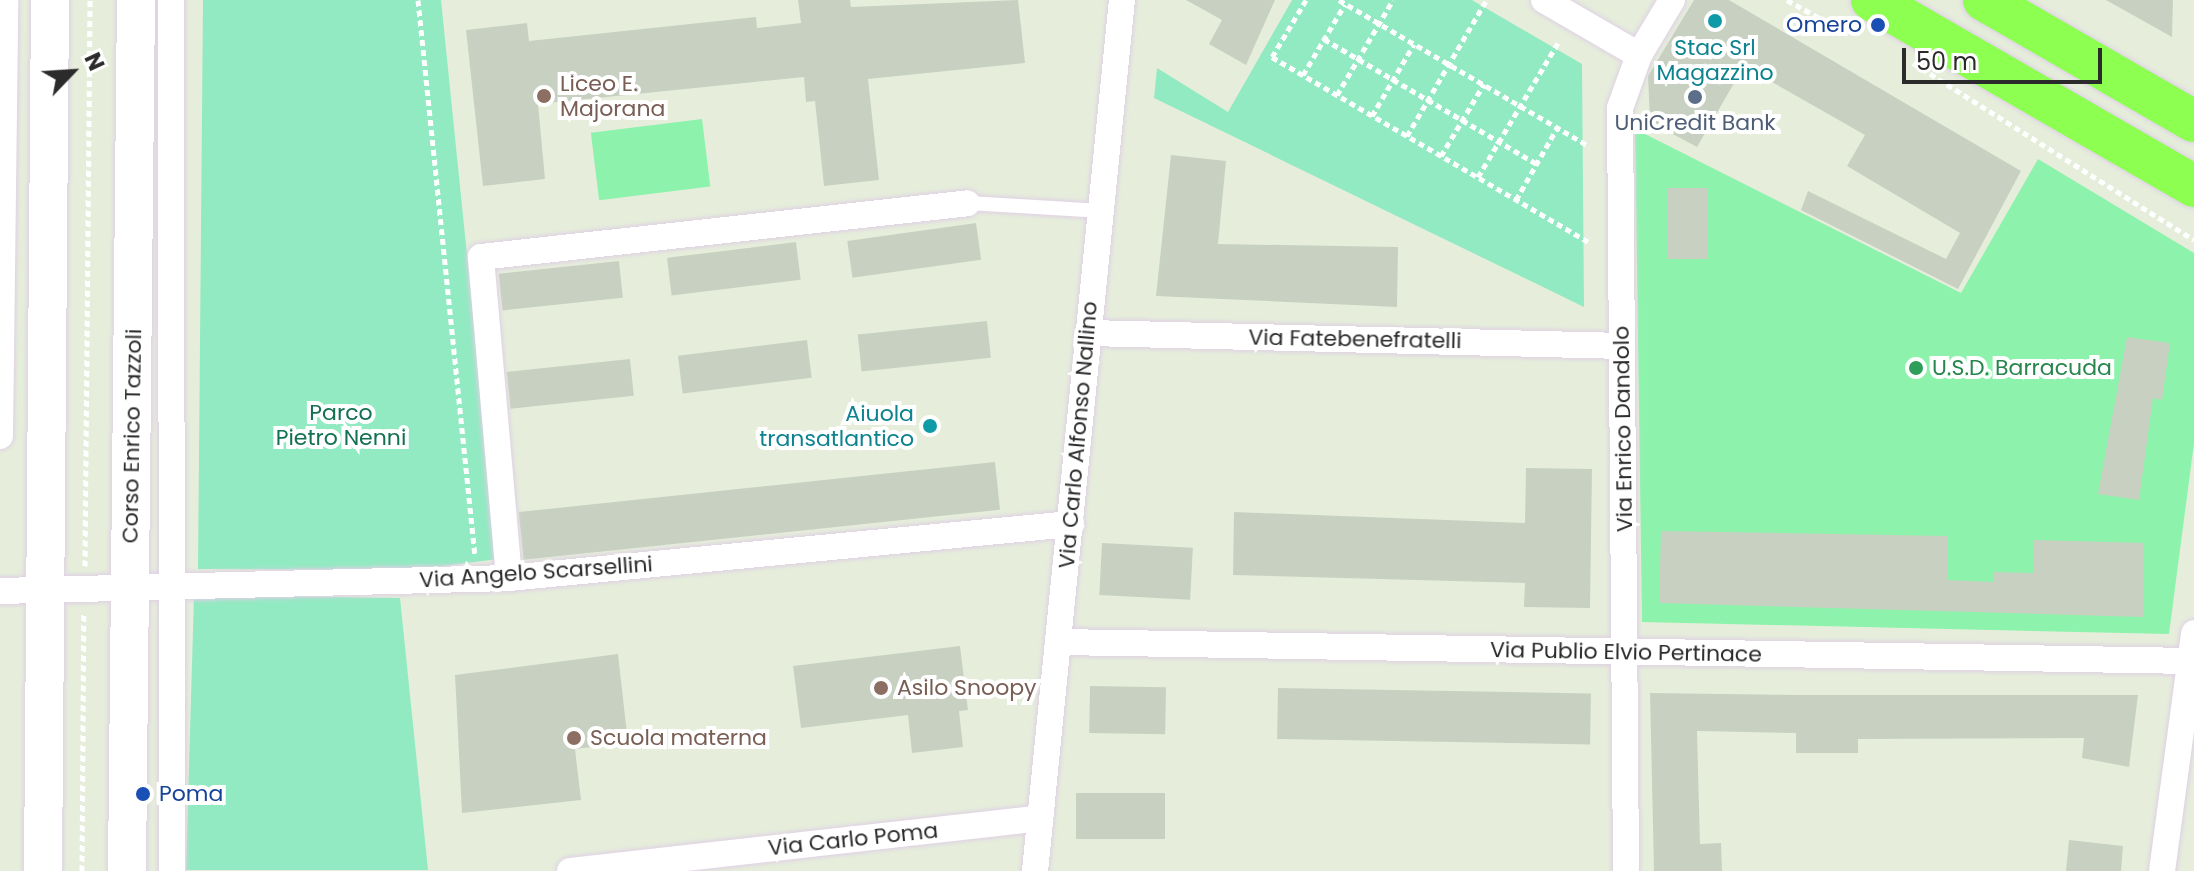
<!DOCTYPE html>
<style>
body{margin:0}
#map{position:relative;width:2194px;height:871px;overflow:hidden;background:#e6eedb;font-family:Poppins,sans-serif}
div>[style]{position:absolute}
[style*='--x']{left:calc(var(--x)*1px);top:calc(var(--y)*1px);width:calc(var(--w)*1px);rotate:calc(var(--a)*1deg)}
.green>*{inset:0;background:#92eac2}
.pitch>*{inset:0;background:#8df3ac;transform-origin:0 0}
.building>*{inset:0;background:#c8d1c1;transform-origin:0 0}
.path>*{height:5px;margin-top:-2.5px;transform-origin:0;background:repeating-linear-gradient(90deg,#fff 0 6px,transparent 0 10px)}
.roads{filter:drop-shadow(0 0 2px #dfd0e5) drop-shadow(0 0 2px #dfd0e5)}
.lane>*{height:14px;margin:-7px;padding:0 7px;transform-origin:7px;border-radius:7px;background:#fff}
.street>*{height:26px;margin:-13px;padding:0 13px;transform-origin:13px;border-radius:13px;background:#fff}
.secondary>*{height:38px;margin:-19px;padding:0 19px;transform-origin:19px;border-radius:19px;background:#fff}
.primary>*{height:42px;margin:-21px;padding:0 21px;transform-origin:21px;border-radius:21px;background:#8cff50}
.dots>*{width:22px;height:22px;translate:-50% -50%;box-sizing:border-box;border:4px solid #fff;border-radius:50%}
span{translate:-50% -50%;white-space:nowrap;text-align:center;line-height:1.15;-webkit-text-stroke:8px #fff;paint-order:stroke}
.transit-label{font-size:22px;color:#164399}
.right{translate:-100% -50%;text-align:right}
.left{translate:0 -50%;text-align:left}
.culture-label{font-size:22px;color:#0d838f}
.education-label{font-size:22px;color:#785e54}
.service-label{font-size:22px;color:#4e5e75}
.street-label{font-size:22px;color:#2b2b2b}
.leisure-label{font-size:22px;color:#27864d}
.park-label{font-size:22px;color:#137052}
.north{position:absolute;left:32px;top:32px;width:80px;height:80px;-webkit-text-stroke:6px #fff;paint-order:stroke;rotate:65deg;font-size:22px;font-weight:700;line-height:32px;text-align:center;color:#2b2b2b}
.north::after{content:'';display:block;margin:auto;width:28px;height:36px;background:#2b2b2b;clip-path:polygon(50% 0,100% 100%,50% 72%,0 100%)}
.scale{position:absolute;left:1902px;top:48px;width:200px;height:36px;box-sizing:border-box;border:4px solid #2b2b2b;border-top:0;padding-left:10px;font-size:24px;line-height:28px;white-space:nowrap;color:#2b2b2b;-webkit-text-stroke:6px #fff;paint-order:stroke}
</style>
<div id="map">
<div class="green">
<div style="clip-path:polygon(203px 0,441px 0,498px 559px,412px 570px,198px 569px)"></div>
<div style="clip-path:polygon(1292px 0,1472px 0,1582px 64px,1584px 307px,1154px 98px,1157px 68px,1228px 112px)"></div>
<div style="clip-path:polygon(194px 595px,400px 598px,428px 870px,186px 870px)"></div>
</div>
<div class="pitch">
<div style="left:702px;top:119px;width:68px;height:112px;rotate:83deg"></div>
<div style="clip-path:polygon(1635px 129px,1961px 293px,2038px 159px,2194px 253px,2194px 443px,2169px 634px,1642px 622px)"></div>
</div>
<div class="building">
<div style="clip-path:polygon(798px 0,850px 0,851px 7px,1018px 0,1025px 63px,868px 79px,879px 180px,824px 186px,815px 101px,806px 102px,804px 77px,538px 104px,545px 179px,483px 186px,466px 30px,527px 23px,529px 41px,756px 17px,757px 28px,801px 23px)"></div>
<div style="clip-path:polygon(1186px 0,1275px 0,1246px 65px,1209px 44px,1222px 20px)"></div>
<div style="clip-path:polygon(1694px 0,1729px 0,2021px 171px,1958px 289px,1801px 210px,1808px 191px,1946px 259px,1960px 233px,1847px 166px,1865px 135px,1744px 66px,1697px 147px,1650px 122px,1648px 76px)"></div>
<div style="clip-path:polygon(2106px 0,2173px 0,2172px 37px)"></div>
<div style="clip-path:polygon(1171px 155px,1226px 161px,1218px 244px,1398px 247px,1397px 307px,1156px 296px)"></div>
<div style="left:1668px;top:188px;width:39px;height:71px"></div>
<div style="left:976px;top:223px;width:37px;height:130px;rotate:82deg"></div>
<div style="left:796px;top:242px;width:38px;height:130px;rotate:83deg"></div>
<div style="left:619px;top:261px;width:37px;height:121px;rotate:84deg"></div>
<div style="left:987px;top:321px;width:37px;height:130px;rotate:84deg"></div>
<div style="clip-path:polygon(2127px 337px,2170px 343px,2162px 400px,2153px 398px,2139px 500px,2098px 494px)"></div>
<div style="left:807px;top:340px;width:38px;height:130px;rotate:83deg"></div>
<div style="left:630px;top:359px;width:37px;height:124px;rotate:84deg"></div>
<div style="left:995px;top:462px;width:48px;height:479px;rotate:84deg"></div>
<div style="clip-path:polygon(1526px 468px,1592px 469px,1590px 608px,1524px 607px,1525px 583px,1233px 575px,1234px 512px,1525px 523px)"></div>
<div style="clip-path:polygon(1661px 531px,1948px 536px,1947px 580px,1993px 582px,1993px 572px,2033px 573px,2034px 540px,2144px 543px,2143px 617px,1659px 603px)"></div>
<div style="left:1102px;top:543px;width:91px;height:52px;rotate:3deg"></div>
<div style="clip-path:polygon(960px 646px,968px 710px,959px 711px,963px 747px,912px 753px,908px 715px,801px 728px,793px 666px)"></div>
<div style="clip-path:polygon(618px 654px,628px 743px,575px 749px,581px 800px,462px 813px,455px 675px)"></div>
<div style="left:1090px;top:686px;width:76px;height:47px;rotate:1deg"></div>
<div style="left:1278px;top:688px;width:313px;height:51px;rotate:1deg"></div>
<div style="clip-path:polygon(1650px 693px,1796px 695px,2138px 695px,2129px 767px,2082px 758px,2084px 738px,1858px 739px,1858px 753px,1796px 753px,1796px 733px,1697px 731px,1700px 844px,1721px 843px,1722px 871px,1654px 871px)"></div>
<div style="left:1076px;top:793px;width:89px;height:46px"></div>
<div style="clip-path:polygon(2069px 840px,2123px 846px,2121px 871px,2066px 871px)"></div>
</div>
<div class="path">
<div style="--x:418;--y:0;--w:559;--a:84.15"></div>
<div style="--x:1306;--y:0;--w:66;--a:120.8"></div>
<div style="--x:1272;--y:57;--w:368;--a:30.3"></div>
<div style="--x:1339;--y:0;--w:290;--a:30.3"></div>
<div style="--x:1787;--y:0;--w:51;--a:29.1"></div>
<div style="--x:1832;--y:25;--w:15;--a:-28"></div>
<div style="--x:1324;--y:39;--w:247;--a:30.4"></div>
<div style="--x:1913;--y:63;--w:332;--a:32.2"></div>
<div style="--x:1303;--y:75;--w:82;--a:-59.4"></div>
<div style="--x:1337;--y:95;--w:110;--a:-59.5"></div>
<div style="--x:1372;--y:116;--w:83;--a:-59.7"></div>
<div style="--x:1407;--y:136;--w:156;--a:-59.7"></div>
<div style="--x:1441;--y:156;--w:84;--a:-59.2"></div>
<div style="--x:1478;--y:177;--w:156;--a:-59.2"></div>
<div style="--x:1516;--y:200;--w:83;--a:-60.3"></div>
<div style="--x:85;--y:566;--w:566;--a:-89.49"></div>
<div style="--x:82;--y:871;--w:259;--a:-89.6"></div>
</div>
<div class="roads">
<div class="lane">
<div style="--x:967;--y:203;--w:133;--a:3.4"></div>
</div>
<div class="street">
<div style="--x:171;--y:0;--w:871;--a:89.93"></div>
<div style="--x:1544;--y:0;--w:110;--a:30.1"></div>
<div style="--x:1088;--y:333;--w:534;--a:1.39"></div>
<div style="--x:0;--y:436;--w:436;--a:-89.3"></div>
<div style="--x:509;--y:578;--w:322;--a:-95"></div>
<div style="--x:481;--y:257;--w:489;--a:-6.3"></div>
<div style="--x:0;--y:591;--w:509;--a:-1.46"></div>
<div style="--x:509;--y:578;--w:565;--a:-5.49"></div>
<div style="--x:1058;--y:642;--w:1136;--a:0.96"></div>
<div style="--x:570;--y:871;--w:473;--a:-6.4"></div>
<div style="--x:1035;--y:871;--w:875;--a:-84.3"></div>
<div style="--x:1626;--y:871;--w:763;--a:-90.45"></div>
<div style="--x:1620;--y:108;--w:56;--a:-70.3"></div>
<div style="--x:1639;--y:55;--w:64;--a:-59"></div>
<div style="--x:2162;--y:871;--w:240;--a:-82.3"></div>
</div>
<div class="secondary">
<div style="--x:43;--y:871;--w:871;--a:-89.54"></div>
<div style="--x:127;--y:871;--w:871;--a:-89.41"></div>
</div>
<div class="primary">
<div style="--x:1872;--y:0;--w:372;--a:30"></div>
<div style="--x:1984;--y:0;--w:242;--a:30"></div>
</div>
</div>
<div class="dots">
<div style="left:1715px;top:21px;background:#0f9aa8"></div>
<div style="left:1878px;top:25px;background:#1a4fb4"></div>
<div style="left:544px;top:96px;background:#8d6e63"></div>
<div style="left:1695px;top:97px;background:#5c6f8a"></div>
<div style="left:1916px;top:368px;background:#2e9e5b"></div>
<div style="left:930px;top:426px;background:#0f9aa8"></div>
<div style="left:881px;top:688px;background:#8d6e63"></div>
<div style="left:574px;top:738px;background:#8d6e63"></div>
<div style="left:143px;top:794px;background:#1a4fb4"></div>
</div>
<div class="transit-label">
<span class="right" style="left:1862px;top:25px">Omero</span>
<span class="left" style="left:159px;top:794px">Poma</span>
</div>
<div class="culture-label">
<span style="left:1715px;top:60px">Stac Srl<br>Magazzino</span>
<span class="right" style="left:914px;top:426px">Aiuola<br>transatlantico</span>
</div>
<div class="education-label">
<span class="left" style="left:560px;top:96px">Liceo E.<br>Majorana</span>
<span class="left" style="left:897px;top:688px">Asilo Snoopy</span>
<span class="left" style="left:590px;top:738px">Scuola materna</span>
</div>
<div class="service-label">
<span style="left:1695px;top:123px">UniCredit Bank</span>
</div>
<div class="street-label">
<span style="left:1355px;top:339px;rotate:1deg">Via Fatebenefratelli</span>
<span style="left:1623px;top:429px;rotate:-91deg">Via Enrico Dandolo</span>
<span style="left:1078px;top:435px;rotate:-85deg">Via Carlo Alfonso Nallino</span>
<span style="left:132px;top:436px;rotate:-89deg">Corso Enrico Tazzoli</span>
<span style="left:536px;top:572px;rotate:-4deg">Via Angelo Scarsellini</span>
<span style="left:1626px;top:652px;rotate:1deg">Via Publio Elvio Pertinace</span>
<span style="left:853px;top:839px;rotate:-6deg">Via Carlo Poma</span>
</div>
<div class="leisure-label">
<span class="left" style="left:1932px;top:368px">U.S.D. Barracuda</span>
</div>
<div class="park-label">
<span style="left:341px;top:425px">Parco<br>Pietro Nenni</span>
</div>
<div class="north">N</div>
<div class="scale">50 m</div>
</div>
